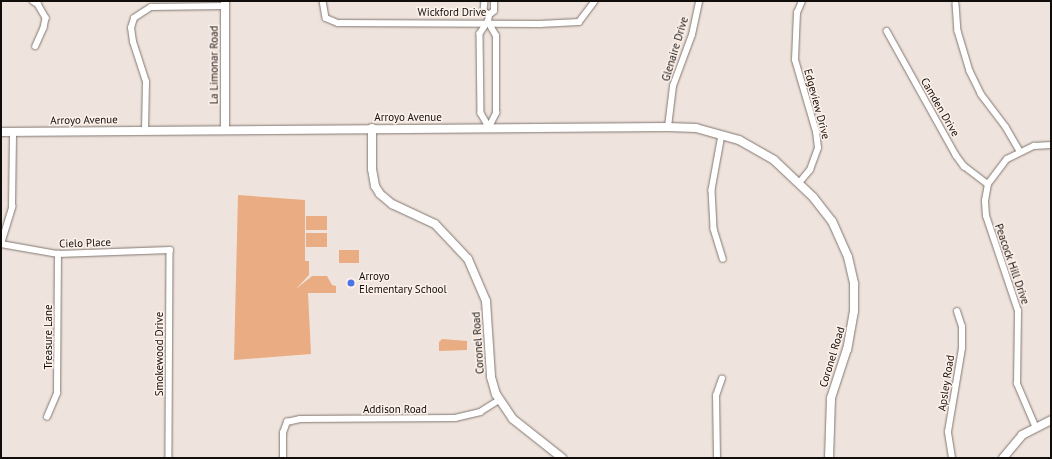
<!DOCTYPE html>
<style>
body{margin:0}
#map{position:relative;width:1052px;height:459px;overflow:hidden;background:#efe4dd;font-family:"PT Sans",sans-serif}
div>[style]{position:absolute}
[style*='--x']{left:calc(var(--x)*1px);top:calc(var(--y)*1px);width:calc(var(--w)*1px);rotate:calc(var(--a)*1deg)}
.green>*{inset:0;background:#eaac82;transform-origin:0 0}
.roads{filter:drop-shadow(0 0 1px #817771) drop-shadow(0 0 1px #817771)}
.street>*{height:5.5px;margin:-2.75px;padding:0 2.75px;transform-origin:2.75px;border-radius:2.75px;background:#fff}
.secondary>*{height:8px;margin:-4px;padding:0 4px;transform-origin:4px;border-radius:4px;background:#fff}
.dots>*{width:11px;height:11px;translate:-50% -50%;box-sizing:border-box;border:2px solid #fdf1ea;border-radius:50%}
span{translate:-50% -50%;white-space:nowrap;text-align:center;line-height:1.15;-webkit-text-stroke:3px #fdf1ea;paint-order:stroke}
.street-label{font-size:11px;color:#110d0b}
.poi-label{font-size:11px;color:#110d0b}
.left{translate:0 -50%;text-align:left}
.frame{position:absolute;inset:0;border:2px solid #110d0b;pointer-events:none}
</style>
<div id="map">
<div class="green">
<div style="clip-path:polygon(238px 195px,305px 200px,305px 261px,309px 261px,309px 275px,296px 289px,312px 276px,327px 276px,332px 285px,336px 286px,336px 293px,308px 293px,311px 354px,234px 360px)"></div>
<div style="left:306px;top:216px;width:21px;height:14px"></div>
<div style="left:306px;top:233px;width:21px;height:14px"></div>
<div style="left:339px;top:250px;width:20px;height:13px"></div>
<div style="clip-path:polygon(442px 339px,467px 341px,467px 350px,439px 351px,439px 342px)"></div>
</div>
<div class="roads">
<div class="street">
<div style="--x:33;--y:1;--w:6;--a:31"></div>
<div style="--x:38;--y:4;--w:16;--a:60"></div>
<div style="--x:46;--y:18;--w:10;--a:101"></div>
<div style="--x:44;--y:28;--w:20;--a:114"></div>
<div style="--x:323;--y:1;--w:17;--a:80"></div>
<div style="--x:326;--y:18;--w:13;--a:23"></div>
<div style="--x:338;--y:23;--w:202;--a:0.3"></div>
<div style="--x:540;--y:24;--w:39;--a:-3"></div>
<div style="--x:579;--y:22;--w:26;--a:-53"></div>
<div style="--x:485;--y:1;--w:10;--a:96"></div>
<div style="--x:484;--y:11;--w:6;--a:39"></div>
<div style="--x:489;--y:15;--w:6;--a:-39"></div>
<div style="--x:494;--y:11;--w:10;--a:-90"></div>
<div style="--x:956;--y:4;--w:27;--a:86"></div>
<div style="--x:958;--y:31;--w:42;--a:73.3"></div>
<div style="--x:970;--y:71;--w:25;--a:64"></div>
<div style="--x:981;--y:94;--w:41;--a:52.9"></div>
<div style="--x:1006;--y:127;--w:28;--a:60"></div>
<div style="--x:488;--y:22;--w:14;--a:124"></div>
<div style="--x:480;--y:34;--w:79;--a:89.3"></div>
<div style="--x:481;--y:113;--w:16;--a:60"></div>
<div style="--x:489;--y:127;--w:16;--a:-63"></div>
<div style="--x:496;--y:113;--w:77;--a:-90"></div>
<div style="--x:496;--y:36;--w:16;--a:-120"></div>
<div style="--x:488;--y:22;--w:7;--a:-82"></div>
<div style="--x:887;--y:31;--w:142;--a:60.9"></div>
<div style="--x:956;--y:155;--w:14;--a:54"></div>
<div style="--x:964;--y:166;--w:30;--a:37"></div>
<div style="--x:668;--y:127;--w:41;--a:-83"></div>
<div style="--x:673;--y:86;--w:54;--a:-69.6"></div>
<div style="--x:692;--y:35;--w:35;--a:-78"></div>
<div style="--x:145;--y:130;--w:48;--a:-88.8"></div>
<div style="--x:146;--y:82;--w:42;--a:-108"></div>
<div style="--x:133;--y:42;--w:14;--a:-98"></div>
<div style="--x:131;--y:28;--w:10;--a:-73"></div>
<div style="--x:134;--y:18;--w:20;--a:-33"></div>
<div style="--x:151;--y:7;--w:74;--a:-0.8"></div>
<div style="--x:722;--y:135;--w:56;--a:100.3"></div>
<div style="--x:712;--y:190;--w:39;--a:87"></div>
<div style="--x:714;--y:229;--w:31;--a:73"></div>
<div style="--x:799;--y:183;--w:17;--a:-50"></div>
<div style="--x:810;--y:170;--w:23;--a:-70"></div>
<div style="--x:818;--y:148;--w:16;--a:-97"></div>
<div style="--x:816;--y:132;--w:75;--a:-106.3"></div>
<div style="--x:795;--y:60;--w:47;--a:-87.6"></div>
<div style="--x:797;--y:13;--w:13;--a:-67"></div>
<div style="--x:1;--y:244;--w:58;--a:10"></div>
<div style="--x:58;--y:254;--w:112;--a:-2"></div>
<div style="--x:170;--y:250;--w:208;--a:90.3"></div>
<div style="--x:1;--y:244;--w:39;--a:-73"></div>
<div style="--x:12;--y:207;--w:75;--a:-89.2"></div>
<div style="--x:47;--y:417;--w:26;--a:-67"></div>
<div style="--x:57;--y:393;--w:139;--a:-89.6"></div>
<div style="--x:1035;--y:426;--w:46;--a:-113.2"></div>
<div style="--x:1017;--y:384;--w:73;--a:-89.2"></div>
<div style="--x:1018;--y:311;--w:100;--a:-108.6"></div>
<div style="--x:986;--y:216;--w:15;--a:-94"></div>
<div style="--x:985;--y:201;--w:17;--a:-80"></div>
<div style="--x:988;--y:184;--w:31;--a:-53"></div>
<div style="--x:1007;--y:159;--w:30;--a:-26"></div>
<div style="--x:1034;--y:146;--w:17;--a:-3"></div>
<div style="--x:283;--y:458;--w:25;--a:-90"></div>
<div style="--x:283;--y:433;--w:12;--a:-70"></div>
<div style="--x:287;--y:422;--w:13;--a:-13"></div>
<div style="--x:300;--y:419;--w:155;--a:-0.4"></div>
<div style="--x:455;--y:418;--w:26;--a:-13"></div>
<div style="--x:480;--y:412;--w:22;--a:-32"></div>
<div style="--x:717;--y:458;--w:62;--a:-90.9"></div>
<div style="--x:716;--y:396;--w:18;--a:-71"></div>
<div style="--x:952;--y:458;--w:26;--a:-99"></div>
<div style="--x:948;--y:432;--w:85;--a:-80.5"></div>
<div style="--x:962;--y:348;--w:21;--a:-90"></div>
<div style="--x:962;--y:327;--w:16;--a:-108"></div>
</div>
<div class="secondary">
<div style="--x:225;--y:1;--w:128;--a:90"></div>
<div style="--x:372;--y:128;--w:41;--a:90"></div>
<div style="--x:372;--y:169;--w:17;--a:80"></div>
<div style="--x:375;--y:186;--w:9;--a:58"></div>
<div style="--x:380;--y:194;--w:16;--a:40"></div>
<div style="--x:392;--y:204;--w:47;--a:24.9"></div>
<div style="--x:435;--y:224;--w:48;--a:46.7"></div>
<div style="--x:468;--y:259;--w:46;--a:66.8"></div>
<div style="--x:486;--y:301;--w:76;--a:86.2"></div>
<div style="--x:491;--y:377;--w:18;--a:74"></div>
<div style="--x:496;--y:394;--w:30;--a:56"></div>
<div style="--x:513;--y:419;--w:63;--a:38.5"></div>
<div style="--x:1;--y:132;--w:667;--a:-0.43"></div>
<div style="--x:668;--y:127;--w:28;--a:2"></div>
<div style="--x:696;--y:128;--w:45;--a:15.6"></div>
<div style="--x:739;--y:140;--w:40;--a:29.7"></div>
<div style="--x:774;--y:160;--w:54;--a:43.5"></div>
<div style="--x:813;--y:197;--w:31;--a:52"></div>
<div style="--x:832;--y:221;--w:39;--a:66"></div>
<div style="--x:848;--y:257;--w:28;--a:77"></div>
<div style="--x:854;--y:284;--w:27;--a:90"></div>
<div style="--x:854;--y:311;--w:39;--a:100"></div>
<div style="--x:847;--y:349;--w:52;--a:108.1"></div>
<div style="--x:831;--y:398;--w:60;--a:91.9"></div>
<div style="--x:1003;--y:458;--w:30;--a:-50"></div>
<div style="--x:1022;--y:435;--w:33;--a:-27"></div>
</div>
</div>
<div class="dots">
<div style="left:351px;top:283px;background:#4a76e8"></div>
</div>
<div class="street-label">
<span style="left:452px;top:12px">Wickford Drive</span>
<span style="left:675px;top:49px;rotate:-73deg">Glenaire Drive</span>
<span style="left:214px;top:65px;rotate:-90deg">La Limonar Road</span>
<span style="left:817px;top:104px;rotate:75deg">Edgeview Drive</span>
<span style="left:940px;top:107px;rotate:60deg">Camden Drive</span>
<span style="left:408px;top:117px">Arroyo Avenue</span>
<span style="left:84px;top:120px;rotate:-1deg">Arroyo Avenue</span>
<span style="left:85px;top:243px;rotate:-2deg">Cielo Place</span>
<span style="left:1012px;top:264px;rotate:71deg">Peacock Hill Drive</span>
<span style="left:48px;top:337px;rotate:-90deg">Treasure Lane</span>
<span style="left:478px;top:343px;rotate:-94deg">Coronel Road</span>
<span style="left:159px;top:354px;rotate:-90deg">Smokewood Drive</span>
<span style="left:832px;top:357px;rotate:-73deg">Coronel Road</span>
<span style="left:946px;top:383px;rotate:-81deg">Apsley Road</span>
<span style="left:395px;top:409px">Addison Road</span>
</div>
<div class="poi-label">
<span class="left" style="left:359px;top:283px">Arroyo<br>Elementary School</span>
</div>
<div class="frame"></div>
</div>
